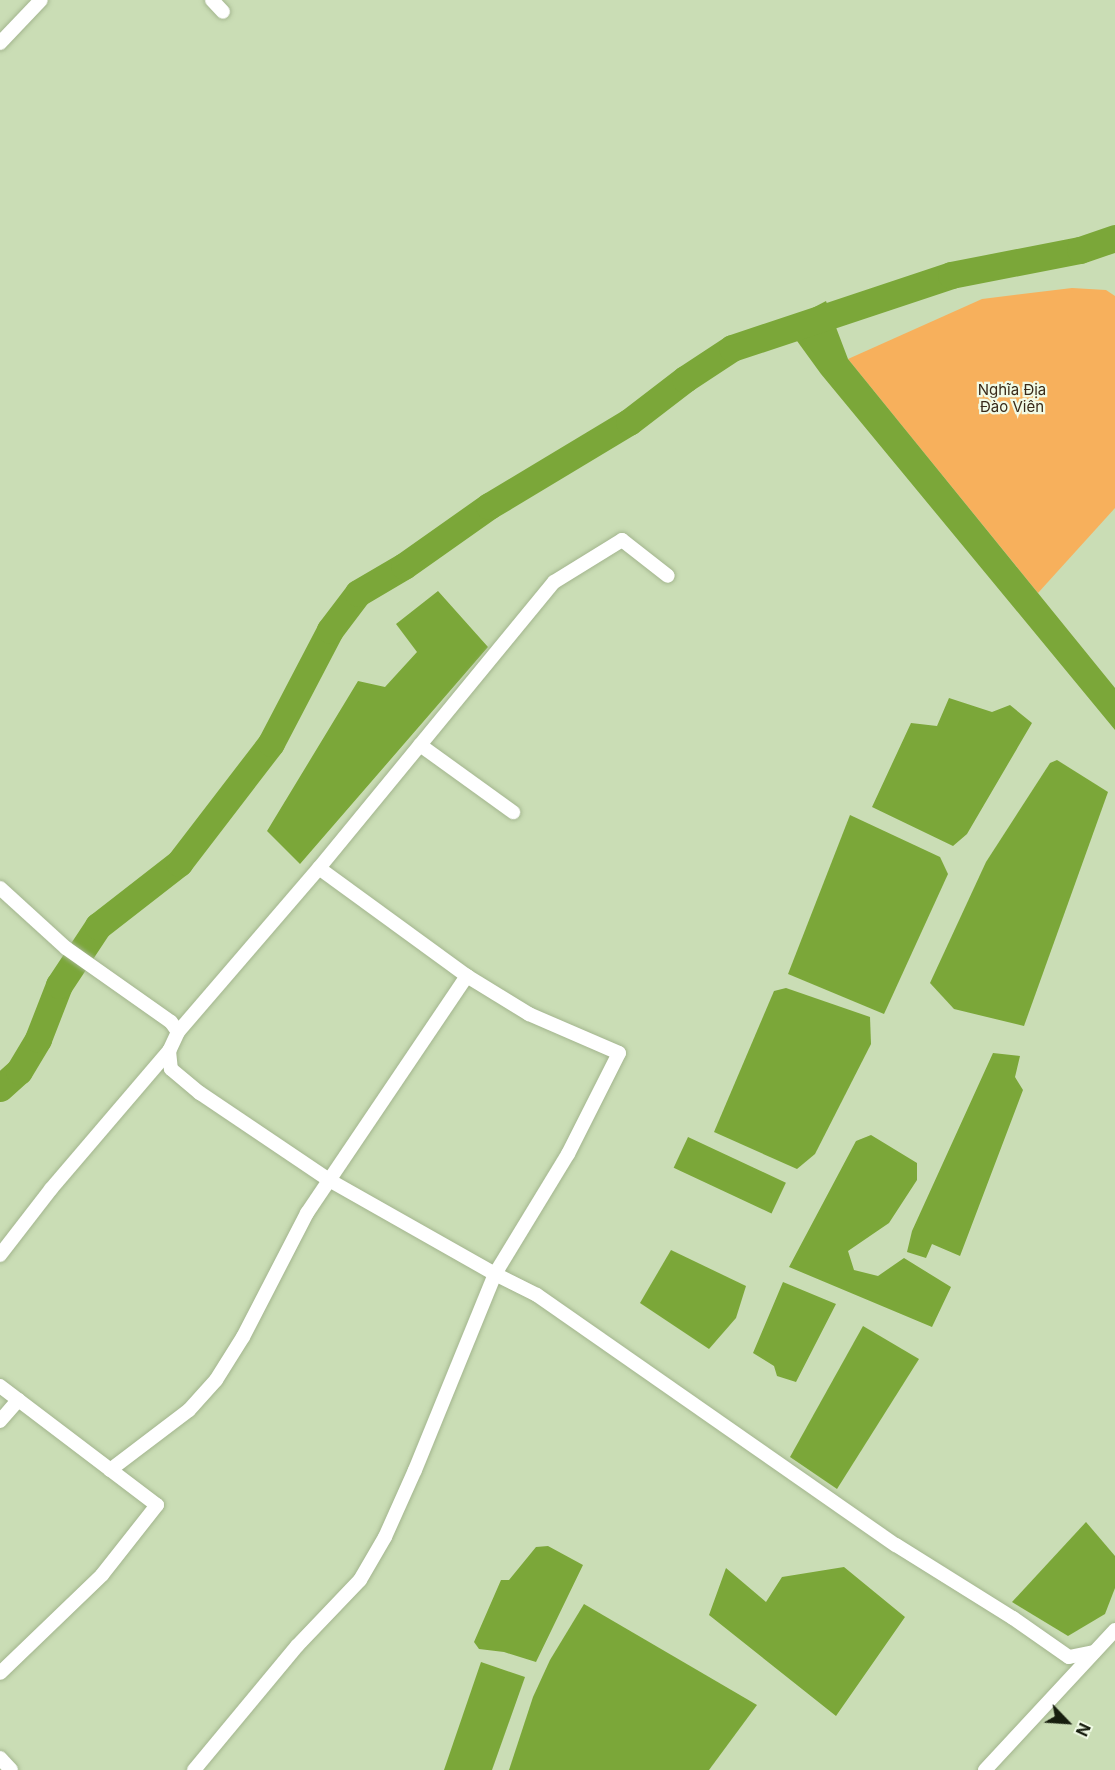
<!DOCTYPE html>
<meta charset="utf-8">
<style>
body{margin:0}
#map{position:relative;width:1115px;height:1770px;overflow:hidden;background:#caddb5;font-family:Inter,sans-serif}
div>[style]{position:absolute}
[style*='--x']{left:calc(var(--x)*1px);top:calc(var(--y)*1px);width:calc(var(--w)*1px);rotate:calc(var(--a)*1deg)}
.green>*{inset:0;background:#f7b05c}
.water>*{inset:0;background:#7ba739;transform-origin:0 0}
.river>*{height:27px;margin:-13.5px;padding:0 13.5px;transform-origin:13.5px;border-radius:13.5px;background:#7ba739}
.roads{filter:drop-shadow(0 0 2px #a3b58e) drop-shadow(0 0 2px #a3b58e)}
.minor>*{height:14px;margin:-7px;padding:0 7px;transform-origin:7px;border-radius:7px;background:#fff}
span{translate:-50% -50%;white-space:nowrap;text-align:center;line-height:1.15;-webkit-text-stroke:4.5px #f1fbe6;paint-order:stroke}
.park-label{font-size:15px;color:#392a19}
.north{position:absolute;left:1037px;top:1692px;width:60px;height:60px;-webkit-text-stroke:4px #f1fbe6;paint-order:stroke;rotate:115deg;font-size:16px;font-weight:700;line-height:24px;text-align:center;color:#171e0f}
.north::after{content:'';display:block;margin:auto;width:21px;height:27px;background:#171e0f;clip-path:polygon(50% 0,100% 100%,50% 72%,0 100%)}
</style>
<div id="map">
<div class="green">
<div style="clip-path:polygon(1072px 288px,1106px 290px,1115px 296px,1115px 508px,1038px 593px,848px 359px,982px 299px)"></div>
</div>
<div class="water">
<div style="clip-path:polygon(826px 301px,848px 359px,1115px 688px,1115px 730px,821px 374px,784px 323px)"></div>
<div style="clip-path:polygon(438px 591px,488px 647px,300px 864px,267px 831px,358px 681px,385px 687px,417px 652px,396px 624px)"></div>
<div style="clip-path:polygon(949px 698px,992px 712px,1010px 705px,1032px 723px,967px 834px,953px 846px,872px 807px,911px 723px,937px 726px)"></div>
<div style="clip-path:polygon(1057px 760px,1108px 792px,1024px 1026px,954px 1009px,930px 983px,986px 862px,1050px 763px)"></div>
<div style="clip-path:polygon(850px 815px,940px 857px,948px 874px,884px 1014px,788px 974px)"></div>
<div style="clip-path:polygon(786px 988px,870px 1017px,871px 1044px,815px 1154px,797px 1169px,714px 1132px,774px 991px)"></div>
<div style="clip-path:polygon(993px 1053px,1020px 1056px,1015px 1077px,1023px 1090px,960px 1256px,932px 1244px,926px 1258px,907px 1252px,912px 1231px)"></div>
<div style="clip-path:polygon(871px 1135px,917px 1163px,917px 1180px,889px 1223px,848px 1251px,854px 1270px,878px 1276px,904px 1258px,951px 1287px,932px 1327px,789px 1267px,856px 1141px)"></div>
<div style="left:688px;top:1137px;width:108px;height:34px;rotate:25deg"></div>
<div style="clip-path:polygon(671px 1250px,746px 1286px,736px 1318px,709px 1349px,640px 1303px)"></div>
<div style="clip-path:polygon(783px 1282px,836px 1304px,796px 1382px,777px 1376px,774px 1366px,753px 1353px)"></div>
<div style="clip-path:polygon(863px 1326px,919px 1359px,837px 1489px,790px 1457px)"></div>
<div style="clip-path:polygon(1086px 1522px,1115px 1556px,1115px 1588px,1105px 1614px,1068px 1636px,1012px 1602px)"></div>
<div style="clip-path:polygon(548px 1546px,583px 1565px,536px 1662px,504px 1652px,479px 1649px,474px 1642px,501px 1580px,509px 1580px,536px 1547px)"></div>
<div style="clip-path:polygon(844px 1567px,905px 1617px,836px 1716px,709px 1615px,726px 1568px,766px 1602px,782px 1577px)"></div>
<div style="clip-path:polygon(584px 1604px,757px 1705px,709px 1770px,509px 1770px,533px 1697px,550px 1660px)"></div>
<div style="clip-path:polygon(481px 1662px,525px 1677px,492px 1770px,444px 1770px)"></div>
</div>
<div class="river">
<div style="--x:0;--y:1088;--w:25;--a:-42"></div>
<div style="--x:19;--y:1071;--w:37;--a:-59"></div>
<div style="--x:38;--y:1039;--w:58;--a:-68.7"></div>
<div style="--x:59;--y:985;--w:71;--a:-56.5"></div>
<div style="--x:98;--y:926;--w:103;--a:-37.9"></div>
<div style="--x:179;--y:863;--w:151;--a:-52.5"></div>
<div style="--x:271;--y:743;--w:127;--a:-62.4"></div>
<div style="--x:330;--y:630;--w:46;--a:-52.9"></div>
<div style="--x:358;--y:593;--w:53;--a:-30.4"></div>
<div style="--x:404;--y:566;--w:104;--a:-35.2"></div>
<div style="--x:489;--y:506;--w:163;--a:-31"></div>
<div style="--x:629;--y:422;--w:71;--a:-37.5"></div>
<div style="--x:685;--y:379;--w:56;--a:-33.4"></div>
<div style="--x:732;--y:348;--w:231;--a:-18.4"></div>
<div style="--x:951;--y:275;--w:131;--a:-11"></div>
<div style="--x:1080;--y:250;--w:37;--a:-19"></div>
</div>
<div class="roads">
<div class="minor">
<div style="--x:212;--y:0;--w:16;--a:47"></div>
<div style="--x:0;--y:43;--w:59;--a:-46.4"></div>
<div style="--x:420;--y:745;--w:115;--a:35.8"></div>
<div style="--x:0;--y:888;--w:89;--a:42.3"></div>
<div style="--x:66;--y:948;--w:128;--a:35.2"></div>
<div style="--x:171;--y:1022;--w:12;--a:55"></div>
<div style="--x:178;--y:1032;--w:21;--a:115"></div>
<div style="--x:169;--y:1051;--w:18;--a:84"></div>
<div style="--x:171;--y:1069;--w:38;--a:40"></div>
<div style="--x:200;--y:1093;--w:156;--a:34"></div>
<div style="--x:329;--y:1180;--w:191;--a:29.5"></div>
<div style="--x:495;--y:1274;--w:47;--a:26.6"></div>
<div style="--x:537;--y:1295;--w:437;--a:34.9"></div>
<div style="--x:896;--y:1545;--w:138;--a:32"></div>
<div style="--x:1013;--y:1618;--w:68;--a:34.9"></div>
<div style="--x:1069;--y:1657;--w:25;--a:-11"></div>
<div style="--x:178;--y:1032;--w:216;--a:-49.3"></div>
<div style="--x:319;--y:868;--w:370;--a:-50.6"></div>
<div style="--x:554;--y:582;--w:80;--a:-31.7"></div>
<div style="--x:622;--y:540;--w:58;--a:38"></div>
<div style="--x:0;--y:1255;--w:83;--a:-52.3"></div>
<div style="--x:51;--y:1189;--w:182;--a:-49.5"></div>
<div style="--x:0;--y:1386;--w:197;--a:37.2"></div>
<div style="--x:157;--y:1505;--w:89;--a:128.2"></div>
<div style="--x:102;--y:1575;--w:141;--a:136.1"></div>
<div style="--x:0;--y:1421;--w:28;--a:-49"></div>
<div style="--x:110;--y:1470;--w:99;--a:-37.2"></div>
<div style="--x:189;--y:1410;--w:40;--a:-48"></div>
<div style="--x:216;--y:1380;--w:51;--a:-57.9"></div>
<div style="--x:243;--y:1337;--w:140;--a:-62.7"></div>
<div style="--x:307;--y:1213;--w:286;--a:-56"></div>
<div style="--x:0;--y:1758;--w:16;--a:47"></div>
<div style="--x:194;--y:1770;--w:161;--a:-50.3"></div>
<div style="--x:297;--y:1646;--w:91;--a:-46.3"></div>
<div style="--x:360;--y:1580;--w:50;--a:-59.8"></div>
<div style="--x:385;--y:1537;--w:73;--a:-65.9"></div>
<div style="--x:415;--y:1470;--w:212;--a:-67.8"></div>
<div style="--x:495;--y:1274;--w:140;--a:-58.7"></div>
<div style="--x:568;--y:1154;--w:113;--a:-63.2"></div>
<div style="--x:619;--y:1053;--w:98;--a:-156.6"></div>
<div style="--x:529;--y:1014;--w:73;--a:-148.5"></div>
<div style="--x:467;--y:976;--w:183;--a:-143.9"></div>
<div style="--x:985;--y:1770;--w:191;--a:-47.1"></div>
</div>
</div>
<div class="park-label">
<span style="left:1012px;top:398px">Nghĩa Địa<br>Đào Viên</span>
</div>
<div class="north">N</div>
</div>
